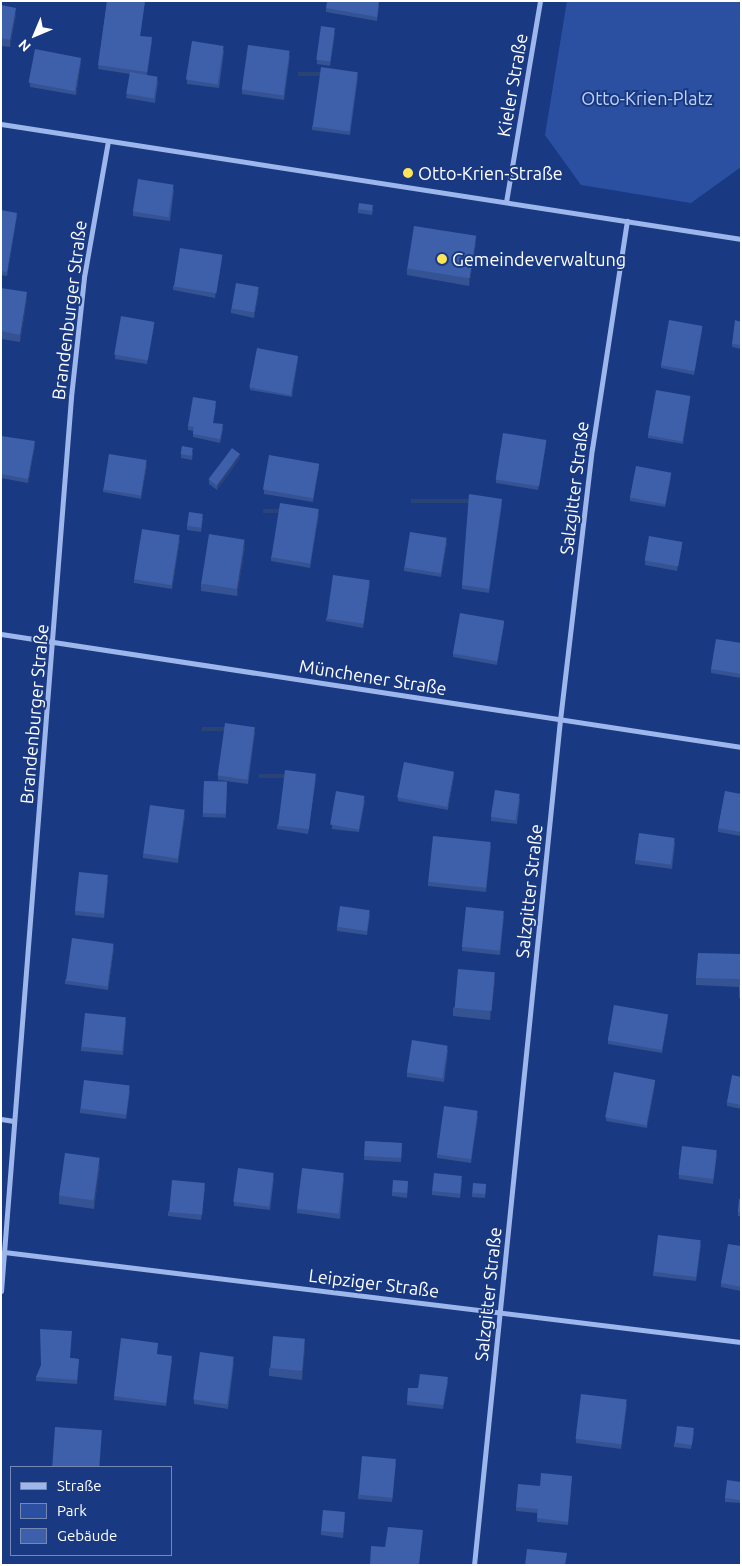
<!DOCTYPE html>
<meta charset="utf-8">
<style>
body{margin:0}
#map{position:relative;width:742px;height:1566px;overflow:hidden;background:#193982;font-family:Ubuntu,sans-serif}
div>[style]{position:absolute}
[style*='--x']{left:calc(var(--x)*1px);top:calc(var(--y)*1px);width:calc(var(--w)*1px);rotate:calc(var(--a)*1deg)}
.green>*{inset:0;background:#2c50a1}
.street>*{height:5px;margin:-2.5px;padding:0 2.5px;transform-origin:2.5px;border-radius:2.5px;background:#9db6eb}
.wall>*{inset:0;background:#355292;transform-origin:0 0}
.shaded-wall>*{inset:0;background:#2b4277;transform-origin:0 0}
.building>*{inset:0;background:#3e5faa;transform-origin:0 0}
.dots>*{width:14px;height:14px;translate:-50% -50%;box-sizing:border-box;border:2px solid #193982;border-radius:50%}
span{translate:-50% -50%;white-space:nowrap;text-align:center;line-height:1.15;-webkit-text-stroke:4px #193982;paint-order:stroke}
.street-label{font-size:18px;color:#fff}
.park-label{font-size:18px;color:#c2d3f8}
.poi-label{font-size:18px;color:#fff}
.left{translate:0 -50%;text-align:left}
.frame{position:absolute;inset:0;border:2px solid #fff;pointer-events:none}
.legend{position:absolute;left:10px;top:1466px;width:162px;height:90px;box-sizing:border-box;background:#193982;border:1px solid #7588b4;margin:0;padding:6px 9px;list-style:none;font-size:15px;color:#fff}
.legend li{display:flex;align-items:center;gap:10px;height:25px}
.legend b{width:25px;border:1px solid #7588b4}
.north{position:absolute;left:10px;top:10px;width:50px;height:50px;-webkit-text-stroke:4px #193982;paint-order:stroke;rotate:225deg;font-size:14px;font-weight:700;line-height:20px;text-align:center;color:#fff}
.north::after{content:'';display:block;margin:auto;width:18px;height:22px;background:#fff;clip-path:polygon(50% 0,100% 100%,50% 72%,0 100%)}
</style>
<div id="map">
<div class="green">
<div style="clip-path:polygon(567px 1px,741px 1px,741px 167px,691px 203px,581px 185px,545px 135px)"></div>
</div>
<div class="street">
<div style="--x:1;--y:124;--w:749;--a:8.83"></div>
<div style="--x:506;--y:202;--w:204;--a:-80.4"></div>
<div style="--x:1;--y:634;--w:749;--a:8.68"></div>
<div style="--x:1;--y:1119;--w:13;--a:9"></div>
<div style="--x:4;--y:1252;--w:742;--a:6.96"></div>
<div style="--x:1;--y:1291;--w:897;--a:-85.52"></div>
<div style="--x:71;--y:397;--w:121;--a:-83.8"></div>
<div style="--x:84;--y:277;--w:138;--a:-80"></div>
<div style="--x:474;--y:1565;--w:849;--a:-84.19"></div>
<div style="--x:560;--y:720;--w:273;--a:-83.3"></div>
<div style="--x:592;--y:449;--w:231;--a:-81.3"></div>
</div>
<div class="wall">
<div style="clip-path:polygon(107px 1px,145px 1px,140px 36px,152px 41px,147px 75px,158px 81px,155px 103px,126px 98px,130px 74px,98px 69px)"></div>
<div style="clip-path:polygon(1px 5px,16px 15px,10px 47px,1px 46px)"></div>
<div style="clip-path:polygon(379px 5px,377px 21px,326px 12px,326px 8px)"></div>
<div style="clip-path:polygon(335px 32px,330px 66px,317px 64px,317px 60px)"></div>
<div style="clip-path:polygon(224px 50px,219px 88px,187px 84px,187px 80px)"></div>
<div style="clip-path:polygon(290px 55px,284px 100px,242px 94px,242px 90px)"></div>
<div style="clip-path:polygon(81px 62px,76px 95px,30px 87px,30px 83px)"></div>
<div style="clip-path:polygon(358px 76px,350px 135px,312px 130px,312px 126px)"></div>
<div style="clip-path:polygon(174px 189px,170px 221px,133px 216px,133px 212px)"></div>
<div style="clip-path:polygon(358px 209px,373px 209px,372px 215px,358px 213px)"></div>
<div style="clip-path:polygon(1px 210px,17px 216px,7px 276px,1px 275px)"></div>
<div style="clip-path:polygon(476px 243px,469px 286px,407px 275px,407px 268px)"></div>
<div style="clip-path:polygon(222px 259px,215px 298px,173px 290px,173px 286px)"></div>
<div style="clip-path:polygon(1px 288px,27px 300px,20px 342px,1px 339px)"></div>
<div style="clip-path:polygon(259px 291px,254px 318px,231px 313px,231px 309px)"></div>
<div style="clip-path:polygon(741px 322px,741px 349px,732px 347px,732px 344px)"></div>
<div style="clip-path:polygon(154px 326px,147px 364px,115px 359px,115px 355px)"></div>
<div style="clip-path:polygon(702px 330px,694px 375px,661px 368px,661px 365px)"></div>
<div style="clip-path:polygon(298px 359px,292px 397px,250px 390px,250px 387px)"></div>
<div style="clip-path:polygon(690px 400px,683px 444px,648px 438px,648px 435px)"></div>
<div style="clip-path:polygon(216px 405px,213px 423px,223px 428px,220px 443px,193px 437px,193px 431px,188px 430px,188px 426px)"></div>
<div style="clip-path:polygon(1px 436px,35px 445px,28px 483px,1px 478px)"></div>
<div style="clip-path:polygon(546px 444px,538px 490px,496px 483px,496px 479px)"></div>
<div style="clip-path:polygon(193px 452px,192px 460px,181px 458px,181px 454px)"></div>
<div style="clip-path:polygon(240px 458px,217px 490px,209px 484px,209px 480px)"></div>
<div style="clip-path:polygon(147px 464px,141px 499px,103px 492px,103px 489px)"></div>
<div style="clip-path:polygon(319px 467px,313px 502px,264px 494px,264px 490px)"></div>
<div style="clip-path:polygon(671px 477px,665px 507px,630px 501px,630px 497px)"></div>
<div style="clip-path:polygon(502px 503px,489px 593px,462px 589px,462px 585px)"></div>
<div style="clip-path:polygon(319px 513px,310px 568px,271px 561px,271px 557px)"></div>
<div style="clip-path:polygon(203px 518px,201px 532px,187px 530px,187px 526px)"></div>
<div style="clip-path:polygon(180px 539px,172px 589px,134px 583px,134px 579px)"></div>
<div style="clip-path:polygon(447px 542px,441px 577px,404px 571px,404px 567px)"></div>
<div style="clip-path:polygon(682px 546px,677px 571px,645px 565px,645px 561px)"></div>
<div style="clip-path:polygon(245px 547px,237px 596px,201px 591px,201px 583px)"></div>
<div style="clip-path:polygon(370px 584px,363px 628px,326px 621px,326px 618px)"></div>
<div style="clip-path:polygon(504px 625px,497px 665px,453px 657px,453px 653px)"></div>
<div style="clip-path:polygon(741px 643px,741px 678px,711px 673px,711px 669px)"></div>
<div style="clip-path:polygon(255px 731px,248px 784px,218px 780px,218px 776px)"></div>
<div style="clip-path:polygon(454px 775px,448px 810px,398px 801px,398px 797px)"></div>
<div style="clip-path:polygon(316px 778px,308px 834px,277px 829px,277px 825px)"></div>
<div style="left:204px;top:781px;width:23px;height:36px;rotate:2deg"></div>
<div style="clip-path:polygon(741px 794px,741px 836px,718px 832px,718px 828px)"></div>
<div style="clip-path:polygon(520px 798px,517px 824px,491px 821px,491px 817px)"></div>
<div style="clip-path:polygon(365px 800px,359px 832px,332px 829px,332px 825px)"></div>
<div style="clip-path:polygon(185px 814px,178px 863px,143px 858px,143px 854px)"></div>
<div style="clip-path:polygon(675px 842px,672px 869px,635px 864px,635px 860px)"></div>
<div style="clip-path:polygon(491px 846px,486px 892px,428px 886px,428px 882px)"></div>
<div style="clip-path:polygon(108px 879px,104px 918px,75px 915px,75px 911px)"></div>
<div style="clip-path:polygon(370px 914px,367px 935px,337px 931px,337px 927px)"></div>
<div style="clip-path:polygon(504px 915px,500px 955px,462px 951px,462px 947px)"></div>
<div style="clip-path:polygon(114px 948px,108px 990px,65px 984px,65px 980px)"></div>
<div style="clip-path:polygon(741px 954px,741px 998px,739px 998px,739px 987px,696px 985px,696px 978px)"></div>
<div style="clip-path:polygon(495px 980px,490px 1020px,453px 1016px,453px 1008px)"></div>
<div style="clip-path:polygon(668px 1019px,662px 1053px,608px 1044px,608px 1040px)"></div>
<div style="clip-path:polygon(126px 1021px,123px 1055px,81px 1051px,81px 1047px)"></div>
<div style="clip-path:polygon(448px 1049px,444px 1082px,407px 1077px,407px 1073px)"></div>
<div style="clip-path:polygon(741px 1077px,741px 1109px,727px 1106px,727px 1102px)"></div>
<div style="clip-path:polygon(655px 1084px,647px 1128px,606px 1121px,606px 1117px)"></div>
<div style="clip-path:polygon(130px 1090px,126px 1119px,80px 1113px,80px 1109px)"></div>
<div style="clip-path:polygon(478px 1115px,471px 1163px,437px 1158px,437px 1154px)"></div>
<div style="left:365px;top:1141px;width:37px;height:19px;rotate:3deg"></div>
<div style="clip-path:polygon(717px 1154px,713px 1184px,679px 1179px,679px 1175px)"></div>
<div style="clip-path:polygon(100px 1166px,94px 1209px,59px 1204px,59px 1196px)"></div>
<div style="clip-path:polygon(274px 1177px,270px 1210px,234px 1206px,234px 1202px)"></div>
<div style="clip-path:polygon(344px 1177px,340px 1219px,297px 1213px,297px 1209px)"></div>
<div style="clip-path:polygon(462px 1180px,460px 1198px,432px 1195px,432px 1191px)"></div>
<div style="clip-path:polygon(408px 1181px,407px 1198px,392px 1196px,392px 1192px)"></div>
<div style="clip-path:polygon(486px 1184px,485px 1198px,472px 1197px,472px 1193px)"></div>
<div style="clip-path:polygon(205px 1187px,201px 1220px,168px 1216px,168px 1212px)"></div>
<div style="clip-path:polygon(741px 1199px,741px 1216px,738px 1216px,738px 1212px)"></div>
<div style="clip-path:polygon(701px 1244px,696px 1281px,653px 1276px,653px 1272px)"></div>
<div style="clip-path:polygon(741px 1246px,741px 1291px,721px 1287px,721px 1283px)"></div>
<div style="clip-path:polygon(305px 1347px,302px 1380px,269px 1376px,269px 1368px)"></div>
<div style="clip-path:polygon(157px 1354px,172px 1360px,166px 1406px,114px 1400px,114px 1396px)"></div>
<div style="clip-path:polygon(70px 1358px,79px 1359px,77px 1384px,36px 1381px,36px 1377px)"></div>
<div style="clip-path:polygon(234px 1361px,228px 1409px,194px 1404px,194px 1400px)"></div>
<div style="clip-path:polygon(448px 1381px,443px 1409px,407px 1405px,407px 1401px,418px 1388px)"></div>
<div style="clip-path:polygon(627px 1404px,621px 1449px,576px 1443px,576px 1439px)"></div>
<div style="clip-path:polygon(694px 1432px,691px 1449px,674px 1447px,674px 1443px)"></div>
<div style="clip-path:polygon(396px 1463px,392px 1502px,358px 1499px,358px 1495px)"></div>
<div style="clip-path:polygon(572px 1476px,568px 1525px,537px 1522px,537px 1513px,516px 1511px,516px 1507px,540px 1486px)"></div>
<div style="clip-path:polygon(741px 1482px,741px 1503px,725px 1502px,725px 1498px)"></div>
<div style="clip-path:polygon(345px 1516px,343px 1538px,321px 1535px,321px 1531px)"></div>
</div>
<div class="shaded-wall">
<div style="clip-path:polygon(16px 8px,16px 15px,10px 47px,10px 40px)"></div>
<div style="clip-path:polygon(81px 58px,81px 62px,76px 95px,76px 91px)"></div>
<div style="left:358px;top:72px;width:4px;height:60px;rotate:90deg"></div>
<div style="clip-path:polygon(17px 213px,17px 216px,7px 276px,7px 272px)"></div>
<div style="clip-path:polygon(476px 236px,476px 243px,469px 286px,469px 279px)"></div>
<div style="clip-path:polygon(222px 255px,222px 259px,215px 298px,215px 294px)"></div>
<div style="clip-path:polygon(259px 287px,259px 291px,254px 318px,254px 314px)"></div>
<div style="clip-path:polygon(27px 292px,27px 300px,20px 342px,20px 335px)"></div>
<div style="clip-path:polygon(154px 322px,154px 326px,147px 364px,147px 361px)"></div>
<div style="clip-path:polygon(702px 326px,702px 330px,694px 375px,694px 371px)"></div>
<div style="clip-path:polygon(298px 356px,298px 359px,292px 397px,292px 393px)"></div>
<div style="clip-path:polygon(690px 396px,690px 400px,683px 444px,683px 441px)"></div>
<div style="clip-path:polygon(546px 440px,546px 444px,538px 490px,538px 487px)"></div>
<div style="clip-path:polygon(35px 441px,35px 445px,28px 483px,28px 479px)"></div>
<div style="clip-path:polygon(240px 454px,240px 458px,217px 490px,217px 486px)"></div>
<div style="clip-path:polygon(147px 460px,147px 464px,141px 499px,141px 495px)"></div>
<div style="clip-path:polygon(319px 464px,319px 467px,313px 502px,313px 498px)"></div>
<div style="clip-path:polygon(671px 473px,671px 477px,665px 507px,665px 503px)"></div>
<div style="left:502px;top:499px;width:4px;height:91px;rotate:90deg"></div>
<div style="left:319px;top:509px;width:4px;height:56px;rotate:90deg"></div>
<div style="clip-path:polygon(180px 535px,180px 539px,172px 589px,172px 586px)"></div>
<div style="clip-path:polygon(447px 538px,447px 542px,441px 577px,441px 573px)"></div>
<div style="clip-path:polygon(245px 540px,245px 547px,237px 596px,237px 589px)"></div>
<div style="clip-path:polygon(682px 542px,682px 546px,677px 571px,677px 567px)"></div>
<div style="clip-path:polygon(370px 580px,370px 584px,363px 628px,363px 624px)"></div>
<div style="clip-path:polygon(504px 621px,504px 625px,497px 665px,497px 661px)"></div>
<div style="left:255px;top:727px;width:4px;height:53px;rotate:90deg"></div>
<div style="clip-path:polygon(454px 772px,454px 775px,448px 810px,448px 806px)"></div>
<div style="left:316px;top:774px;width:4px;height:57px;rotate:90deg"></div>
<div style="clip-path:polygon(185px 810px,185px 814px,178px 863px,178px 860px)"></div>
<div style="clip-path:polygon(114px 944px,114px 948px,108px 990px,108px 986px)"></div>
<div style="clip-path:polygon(495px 972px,495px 980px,490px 1020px,490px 1013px)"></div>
<div style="clip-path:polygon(668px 1015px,668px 1019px,662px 1053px,662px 1049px)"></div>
<div style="clip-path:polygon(655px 1080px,655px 1084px,647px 1128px,647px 1124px)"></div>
<div style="clip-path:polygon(100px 1158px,100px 1166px,94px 1209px,94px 1201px)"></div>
<div style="clip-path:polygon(305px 1339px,305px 1347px,302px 1380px,302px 1372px)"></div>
</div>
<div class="building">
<div style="clip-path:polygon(107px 1px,145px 1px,140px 36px,152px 37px,147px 72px,98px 65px)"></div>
<div style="clip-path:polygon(327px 1px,379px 1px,377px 17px,326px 8px)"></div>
<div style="clip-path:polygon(1px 5px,16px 8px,10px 40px,1px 38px)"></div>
<div style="left:321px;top:26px;width:14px;height:34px;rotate:8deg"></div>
<div style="left:192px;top:41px;width:32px;height:39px;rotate:9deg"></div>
<div style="left:248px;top:45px;width:42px;height:45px;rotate:8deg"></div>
<div style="left:35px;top:49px;width:47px;height:34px;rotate:11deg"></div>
<div style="left:321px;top:67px;width:37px;height:60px;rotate:8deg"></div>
<div style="left:130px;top:72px;width:28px;height:22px;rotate:10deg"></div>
<div style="left:138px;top:179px;width:36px;height:33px;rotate:9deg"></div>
<div style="left:359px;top:203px;width:14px;height:6px;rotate:8deg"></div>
<div style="clip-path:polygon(1px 210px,17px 213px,7px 272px,1px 271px)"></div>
<div style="left:414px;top:226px;width:63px;height:43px;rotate:9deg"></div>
<div style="left:180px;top:248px;width:43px;height:39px;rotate:9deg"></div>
<div style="left:236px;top:283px;width:23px;height:26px;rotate:10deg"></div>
<div style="clip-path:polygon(1px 288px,27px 292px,20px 335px,1px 331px)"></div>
<div style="left:121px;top:316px;width:34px;height:39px;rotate:10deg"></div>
<div style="left:669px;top:320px;width:34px;height:46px;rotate:10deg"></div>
<div style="clip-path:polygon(735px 320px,741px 322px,741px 345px,732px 344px)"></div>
<div style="left:257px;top:348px;width:42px;height:40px;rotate:11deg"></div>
<div style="left:656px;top:390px;width:35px;height:46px;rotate:10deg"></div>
<div style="clip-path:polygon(193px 397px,216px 401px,213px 423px,223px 424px,220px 439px,193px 434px,194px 427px,188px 426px)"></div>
<div style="left:503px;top:433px;width:44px;height:47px;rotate:9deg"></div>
<div style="clip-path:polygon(1px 436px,35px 441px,28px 479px,1px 474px)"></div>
<div style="left:182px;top:446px;width:11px;height:8px;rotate:10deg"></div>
<div style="left:232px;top:448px;width:10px;height:39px;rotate:37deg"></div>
<div style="left:109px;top:454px;width:38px;height:36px;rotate:9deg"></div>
<div style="left:269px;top:455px;width:51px;height:35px;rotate:10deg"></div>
<div style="left:636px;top:466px;width:36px;height:32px;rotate:11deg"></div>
<div style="clip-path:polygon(469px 494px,502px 499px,489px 589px,462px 585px)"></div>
<div style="left:280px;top:503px;width:39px;height:55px;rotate:9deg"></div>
<div style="left:189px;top:512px;width:14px;height:14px;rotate:8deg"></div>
<div style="left:142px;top:529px;width:38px;height:51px;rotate:9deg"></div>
<div style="left:410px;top:532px;width:37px;height:36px;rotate:9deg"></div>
<div style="left:209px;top:534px;width:36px;height:50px;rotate:9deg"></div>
<div style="left:649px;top:536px;width:34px;height:25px;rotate:10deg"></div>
<div style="left:333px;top:575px;width:37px;height:44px;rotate:8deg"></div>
<div style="left:460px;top:613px;width:45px;height:41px;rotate:10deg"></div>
<div style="clip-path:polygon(716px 639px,741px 643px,741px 674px,711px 669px)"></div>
<div style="left:225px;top:723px;width:30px;height:53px;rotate:8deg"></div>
<div style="left:404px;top:762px;width:51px;height:36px;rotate:11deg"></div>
<div style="left:285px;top:770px;width:31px;height:56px;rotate:7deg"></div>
<div style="left:204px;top:781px;width:23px;height:32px;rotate:2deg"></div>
<div style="left:495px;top:790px;width:25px;height:27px;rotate:9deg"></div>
<div style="left:336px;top:791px;width:29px;height:34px;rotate:10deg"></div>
<div style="clip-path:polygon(725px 791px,741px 794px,741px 832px,718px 828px)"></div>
<div style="left:150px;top:805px;width:35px;height:49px;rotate:8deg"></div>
<div style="left:639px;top:833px;width:36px;height:27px;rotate:8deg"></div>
<div style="left:433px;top:836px;width:58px;height:46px;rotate:6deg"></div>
<div style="left:79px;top:872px;width:29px;height:39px;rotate:6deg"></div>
<div style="left:340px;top:906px;width:30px;height:21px;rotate:8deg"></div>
<div style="left:466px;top:907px;width:38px;height:40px;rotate:6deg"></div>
<div style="left:72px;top:938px;width:42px;height:43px;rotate:8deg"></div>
<div style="clip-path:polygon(698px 953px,741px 954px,741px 991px,739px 990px,740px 979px,696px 978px)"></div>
<div style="left:458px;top:969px;width:37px;height:39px;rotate:5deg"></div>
<div style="left:614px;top:1005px;width:55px;height:36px;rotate:10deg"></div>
<div style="left:85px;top:1013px;width:41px;height:34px;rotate:6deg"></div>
<div style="left:412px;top:1040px;width:36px;height:33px;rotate:9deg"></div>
<div style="left:614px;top:1072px;width:42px;height:46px;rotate:11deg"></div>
<div style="clip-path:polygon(732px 1075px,741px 1077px,741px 1105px,727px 1102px)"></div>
<div style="left:84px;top:1080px;width:46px;height:29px;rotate:7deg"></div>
<div style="left:444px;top:1106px;width:34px;height:49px;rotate:8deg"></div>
<div style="left:365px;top:1141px;width:37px;height:15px;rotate:3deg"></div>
<div style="left:682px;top:1146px;width:35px;height:29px;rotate:7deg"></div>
<div style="left:65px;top:1153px;width:35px;height:43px;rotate:8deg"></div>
<div style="left:238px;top:1168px;width:36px;height:34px;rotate:8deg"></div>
<div style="left:302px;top:1168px;width:42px;height:41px;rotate:7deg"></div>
<div style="left:434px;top:1173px;width:28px;height:18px;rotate:6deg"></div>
<div style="left:172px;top:1180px;width:33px;height:32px;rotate:5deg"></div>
<div style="left:393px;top:1180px;width:15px;height:12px;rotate:4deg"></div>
<div style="left:473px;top:1183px;width:13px;height:10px;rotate:4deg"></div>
<div style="clip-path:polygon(739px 1199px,741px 1199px,741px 1212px,738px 1212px)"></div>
<div style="left:658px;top:1235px;width:43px;height:37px;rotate:7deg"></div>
<div style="clip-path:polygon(728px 1244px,741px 1246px,741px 1287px,721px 1283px)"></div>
<div style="clip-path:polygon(40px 1329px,72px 1331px,70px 1358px,79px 1359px,77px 1380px,36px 1377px,41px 1365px)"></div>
<div style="left:273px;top:1336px;width:32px;height:32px;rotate:5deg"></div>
<div style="clip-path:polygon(121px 1338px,158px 1343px,157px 1354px,172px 1356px,166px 1403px,114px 1396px)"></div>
<div style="left:200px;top:1352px;width:34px;height:48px;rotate:8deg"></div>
<div style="clip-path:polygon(420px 1374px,448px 1377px,443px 1405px,407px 1401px,408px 1388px,418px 1388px)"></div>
<div style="left:581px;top:1394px;width:46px;height:45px;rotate:7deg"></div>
<div style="left:677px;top:1426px;width:17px;height:17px;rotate:7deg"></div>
<div style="left:55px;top:1427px;width:47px;height:40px;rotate:4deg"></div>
<div style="left:362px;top:1456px;width:34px;height:39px;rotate:5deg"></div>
<div style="clip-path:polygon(541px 1473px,572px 1476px,568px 1522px,537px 1518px,538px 1509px,516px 1507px,518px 1484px,540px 1486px)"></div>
<div style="clip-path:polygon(727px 1480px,741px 1482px,741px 1500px,725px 1498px)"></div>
<div style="left:323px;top:1510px;width:22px;height:21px;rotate:5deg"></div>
<div style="clip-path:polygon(388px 1527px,423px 1530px,419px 1565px,370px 1565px,371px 1546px,385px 1547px)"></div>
<div style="clip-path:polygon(527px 1549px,567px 1553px,565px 1565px,525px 1565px)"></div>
</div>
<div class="dots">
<div style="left:408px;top:173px;background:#fee458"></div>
<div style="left:442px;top:259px;background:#fee458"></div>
</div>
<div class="street-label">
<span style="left:512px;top:85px;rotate:-80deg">Kieler Straße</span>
<span style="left:69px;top:310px;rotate:-83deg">Brandenburger Straße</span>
<span style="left:574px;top:488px;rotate:-83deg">Salzgitter Straße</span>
<span style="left:373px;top:677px;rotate:9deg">Münchener Straße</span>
<span style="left:34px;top:714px;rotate:-85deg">Brandenburger Straße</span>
<span style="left:529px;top:891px;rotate:-84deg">Salzgitter Straße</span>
<span style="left:374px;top:1283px;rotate:7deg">Leipziger Straße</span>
<span style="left:488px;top:1294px;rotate:-84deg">Salzgitter Straße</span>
</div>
<div class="park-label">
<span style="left:647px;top:98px">Otto-Krien-Platz</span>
</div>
<div class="poi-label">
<span class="left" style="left:418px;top:173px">Otto-Krien-Straße</span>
<span class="left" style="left:452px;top:259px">Gemeindeverwaltung</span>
</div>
<div class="frame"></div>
<ul class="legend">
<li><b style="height:6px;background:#9db6eb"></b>Straße</li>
<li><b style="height:14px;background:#2c50a1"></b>Park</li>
<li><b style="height:14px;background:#3e5faa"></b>Gebäude</li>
</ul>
<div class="north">N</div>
</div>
